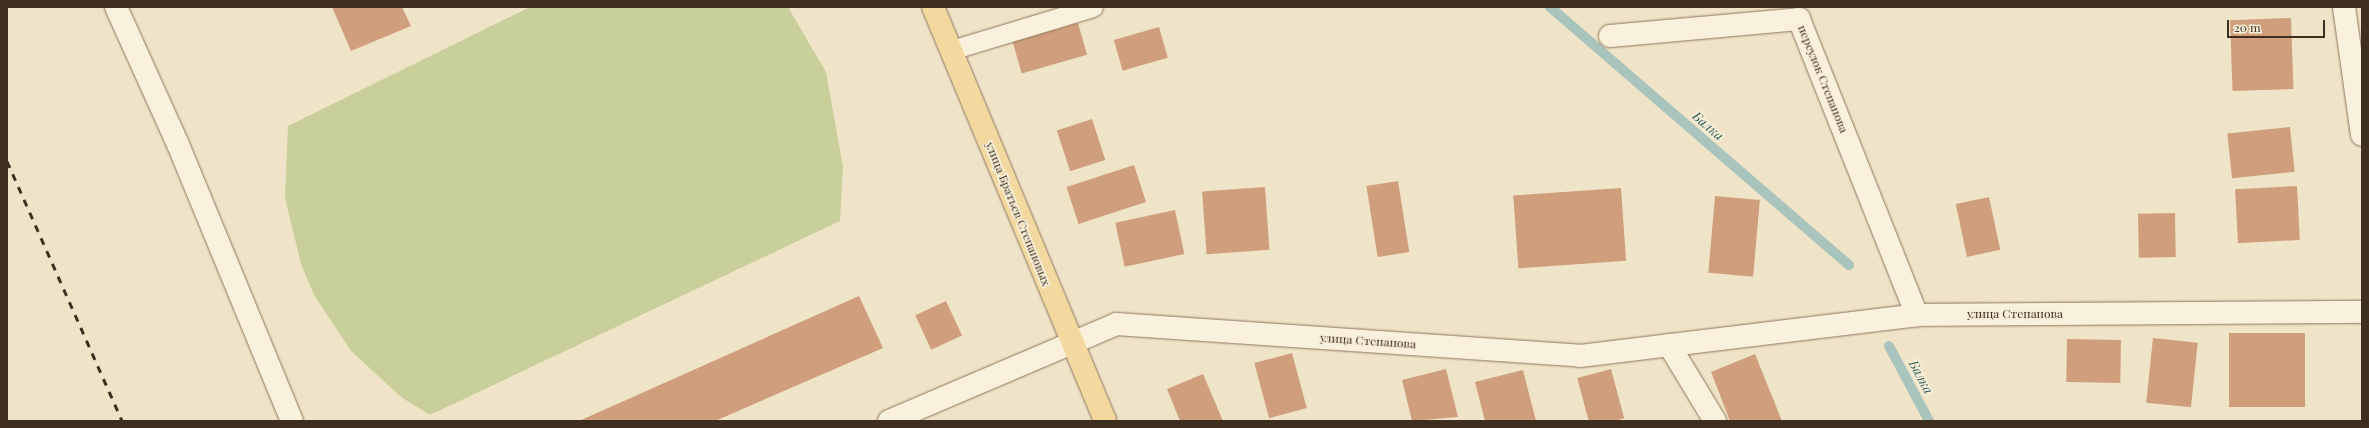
<!DOCTYPE html>
<meta charset="utf-8">
<style>
body{margin:0}
#map{position:relative;width:2369px;height:428px;overflow:hidden;background:#f0e4c8;font-family:"Playfair Display",serif}
div>[style]{position:absolute}
[style*='--x']{left:calc(var(--x)*1px);top:calc(var(--y)*1px);width:calc(var(--w)*1px);rotate:calc(var(--a)*1deg)}
.green>*{inset:0;background:#c9cf9b}
.stream>*{height:10px;margin:-5px;padding:0 5px;transform-origin:5px;border-radius:5px;background:#a9c4bc}
.building>*{inset:0;background:#cf9f7d;transform-origin:0 0}
.roads{filter:drop-shadow(0 0 1px #8d765c) drop-shadow(0 0 1px #8d765c)}
.lane>*{height:19px;margin:-9.5px;padding:0 9.5px;transform-origin:9.5px;border-radius:9.5px;background:#faf1dc}
.street>*{height:22px;margin:-11px;padding:0 11px;transform-origin:11px;border-radius:11px;background:#faf1dc}
.primary>*{height:22px;margin:-11px;padding:0 11px;transform-origin:11px;border-radius:11px;background:#f3d9a0}
.rail>*{height:3px;margin-top:-1.5px;transform-origin:0;background:repeating-linear-gradient(90deg,#3d2e20 0 7px,transparent 0 14px)}
span{translate:-50% -50%;white-space:nowrap;text-align:center;line-height:1.15;-webkit-text-stroke:3.5px #f7eed8;paint-order:stroke}
.street-label{font-size:12px;color:#3d2e20}
.water-label{font-size:13px;color:#2f5d5a;font-style:italic}
.frame{position:absolute;inset:0;border:8px solid #3d2e20;pointer-events:none}
.scale{position:absolute;left:2227px;top:20px;width:98px;height:18px;box-sizing:border-box;border:2px solid #3d2e20;border-top:0;padding-left:5px;font-size:12px;line-height:14px;white-space:nowrap;color:#3d2e20;-webkit-text-stroke:3px #f7eed8;paint-order:stroke}
</style>
<div id="map">
<div class="green">
<div style="clip-path:polygon(530px 7px,788px 7px,826px 72px,843px 167px,840px 221px,430px 415px,401px 397px,351px 351px,314px 295px,301px 264px,285px 198px,288px 126px)"></div>
</div>
<div class="stream">
<div style="--x:1550;--y:7;--w:395;--a:40.8"></div>
<div style="--x:1889;--y:346;--w:85;--a:61.9"></div>
</div>
<div class="building">
<div style="clip-path:polygon(332px 7px,402px 7px,411px 26px,351px 51px)"></div>
<div style="left:2291px;top:18px;width:71px;height:61px;rotate:88deg"></div>
<div style="left:1078px;top:23px;width:33px;height:68px;rotate:74deg"></div>
<div style="left:1159px;top:27px;width:32px;height:47px;rotate:74deg"></div>
<div style="left:1092px;top:119px;width:43px;height:37px;rotate:72deg"></div>
<div style="left:2290px;top:127px;width:45px;height:63px;rotate:84deg"></div>
<div style="left:1134px;top:165px;width:39px;height:71px;rotate:72deg"></div>
<div style="left:1398px;top:181px;width:72px;height:32px;rotate:81deg"></div>
<div style="left:2297px;top:186px;width:54px;height:62px;rotate:87deg"></div>
<div style="left:1265px;top:187px;width:63px;height:63px;rotate:86deg"></div>
<div style="left:1621px;top:188px;width:73px;height:108px;rotate:86deg"></div>
<div style="left:1715px;top:196px;width:45px;height:77px;rotate:5deg"></div>
<div style="left:1989px;top:197px;width:54px;height:34px;rotate:78deg"></div>
<div style="left:1175px;top:210px;width:45px;height:61px;rotate:78deg"></div>
<div style="left:2175px;top:213px;width:44px;height:37px;rotate:89deg"></div>
<div style="clip-path:polygon(859px 296px,883px 348px,715px 421px,579px 421px)"></div>
<div style="left:946px;top:301px;width:38px;height:34px;rotate:65deg"></div>
<div style="left:2229px;top:333px;width:76px;height:74px"></div>
<div style="left:2153px;top:338px;width:45px;height:65px;rotate:6deg"></div>
<div style="left:2067px;top:339px;width:54px;height:43px;rotate:1deg"></div>
<div style="left:1292px;top:353px;width:57px;height:39px;rotate:75deg"></div>
<div style="clip-path:polygon(1755px 354px,1782px 421px,1730px 421px,1711px 372px)"></div>
<div style="clip-path:polygon(1446px 369px,1458px 417px,1412px 421px,1402px 380px)"></div>
<div style="left:1611px;top:369px;width:51px;height:35px;rotate:75deg"></div>
<div style="clip-path:polygon(1523px 370px,1536px 421px,1485px 421px,1475px 382px)"></div>
<div style="clip-path:polygon(1203px 374px,1223px 421px,1180px 421px,1167px 389px)"></div>
</div>
<div class="roads">
<div class="lane">
<div style="--x:951;--y:50;--w:148;--a:-16.8"></div>
</div>
<div class="street">
<div style="--x:116;--y:7;--w:148;--a:65.7"></div>
<div style="--x:177;--y:142;--w:302;--a:67.6"></div>
<div style="--x:2344;--y:7;--w:129;--a:82"></div>
<div style="--x:1610;--y:36;--w:190;--a:-5.1"></div>
<div style="--x:1799;--y:19;--w:319;--a:68.3"></div>
<div style="--x:1669;--y:345;--w:89;--a:58.8"></div>
<div style="--x:889;--y:421;--w:247;--a:-23.1"></div>
<div style="--x:1116;--y:324;--w:465;--a:3.9"></div>
<div style="--x:1580;--y:356;--w:339;--a:-6.9"></div>
<div style="--x:1917;--y:315;--w:445;--a:-0.4"></div>
</div>
<div class="primary">
<div style="--x:933;--y:7;--w:448;--a:67.4"></div>
</div>
</div>
<div class="rail">
<div style="--x:7;--y:161;--w:284;--a:66.1"></div>
</div>
<div class="street-label">
<span style="left:1823px;top:79px;rotate:68deg">переулок Степанова</span>
<span style="left:1018px;top:214px;rotate:68deg">улица Братьев Степановых</span>
<span style="left:2015px;top:314px">улица Степанова</span>
<span style="left:1368px;top:341px;rotate:4deg">улица Степанова</span>
</div>
<div class="water-label">
<span style="left:1708px;top:126px;rotate:41deg">Балка</span>
<span style="left:1921px;top:377px;rotate:62deg">Балка</span>
</div>
<div class="frame"></div>
<div class="scale">20 m</div>
</div>
